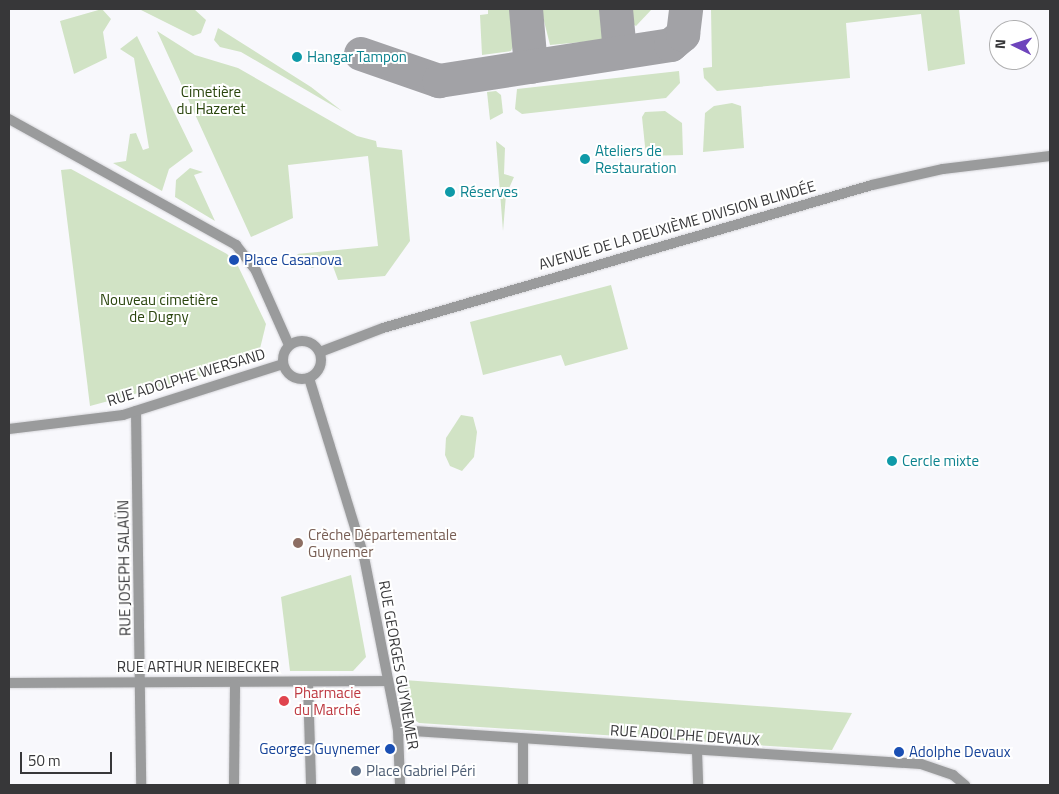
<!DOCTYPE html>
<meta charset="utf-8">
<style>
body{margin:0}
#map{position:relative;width:1059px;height:794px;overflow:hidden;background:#f8f8fc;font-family:"Titillium Web",sans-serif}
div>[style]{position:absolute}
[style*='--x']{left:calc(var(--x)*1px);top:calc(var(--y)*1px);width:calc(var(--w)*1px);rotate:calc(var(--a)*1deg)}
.green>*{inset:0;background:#d1e3c5}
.taxiway>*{height:34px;margin:-17px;padding:0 17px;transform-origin:17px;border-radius:17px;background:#a2a2a6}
.roads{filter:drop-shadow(0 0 1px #d5d5d9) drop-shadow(0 0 1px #d5d5d9)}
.street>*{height:10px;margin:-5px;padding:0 5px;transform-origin:5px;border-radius:5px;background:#9a9b9c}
.street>.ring{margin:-5px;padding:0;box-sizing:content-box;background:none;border:10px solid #9a9b9c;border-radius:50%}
.dots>*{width:14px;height:14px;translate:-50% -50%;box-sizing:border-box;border:2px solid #fff;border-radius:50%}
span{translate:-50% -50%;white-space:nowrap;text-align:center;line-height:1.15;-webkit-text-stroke:4px #fff;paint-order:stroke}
.culture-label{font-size:15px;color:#0d838f}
.left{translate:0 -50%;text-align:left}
.park-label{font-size:15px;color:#29440c}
.street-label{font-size:15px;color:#373739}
.transit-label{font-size:15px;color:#164399}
.right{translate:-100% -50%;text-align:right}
.education-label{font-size:15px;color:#785e54}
.health-label{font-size:15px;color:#be3a42}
.service-label{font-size:15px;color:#4e5e75}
.frame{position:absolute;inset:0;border:10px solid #373739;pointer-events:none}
.north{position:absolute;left:989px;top:20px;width:50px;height:50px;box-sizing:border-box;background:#fff;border:1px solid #afafb0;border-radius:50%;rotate:274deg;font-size:14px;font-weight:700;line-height:20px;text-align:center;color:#373739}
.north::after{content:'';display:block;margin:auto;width:18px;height:22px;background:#6e44bc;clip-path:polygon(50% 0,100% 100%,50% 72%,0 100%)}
.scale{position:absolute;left:20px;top:752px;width:92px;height:22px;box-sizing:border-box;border:2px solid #373739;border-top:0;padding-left:6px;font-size:15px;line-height:18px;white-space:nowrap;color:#373739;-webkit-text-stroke:4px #fff;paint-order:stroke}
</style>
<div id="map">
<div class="green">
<div style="clip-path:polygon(102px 9px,111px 19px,103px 32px,107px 58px,74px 74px,60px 21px)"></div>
<div style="clip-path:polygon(139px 9px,194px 9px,206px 20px,201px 33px,193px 36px)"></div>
<div style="clip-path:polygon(488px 9px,513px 10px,516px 39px,511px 51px,482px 55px,480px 15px,488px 14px)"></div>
<div style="clip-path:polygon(541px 9px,607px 10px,610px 34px,604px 40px,550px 45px)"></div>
<div style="clip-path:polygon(627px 9px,652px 9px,636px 26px,628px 21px)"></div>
<div style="clip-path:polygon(711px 9px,959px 9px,965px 64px,928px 71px,921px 14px,846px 23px,850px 78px,717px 91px,704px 78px,703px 68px,712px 67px)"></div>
<div style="clip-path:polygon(218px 28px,311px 87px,342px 111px,241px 52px,220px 47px,214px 40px)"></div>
<div style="clip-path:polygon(157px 31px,195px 55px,238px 68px,357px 136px,376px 141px,377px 147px,402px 150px,410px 241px,385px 276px,338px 280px,331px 261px,312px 268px,297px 254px,378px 246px,368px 156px,288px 165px,293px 218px,251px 237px)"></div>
<div style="clip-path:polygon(137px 36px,193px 151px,169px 169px,162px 191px,113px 163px,126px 161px,130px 134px,136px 133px,143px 150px,149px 148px,134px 58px,120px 49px)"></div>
<div style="clip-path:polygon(679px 71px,680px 83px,666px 98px,522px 114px,515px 109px,517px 89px)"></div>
<div style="clip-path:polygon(496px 91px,501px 95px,503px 113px,490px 120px,487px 92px)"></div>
<div style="clip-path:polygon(732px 103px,741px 106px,744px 148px,703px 152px,705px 113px,714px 106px)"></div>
<div style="clip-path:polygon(665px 111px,682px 123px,683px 155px,646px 156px,642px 117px,645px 112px)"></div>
<div style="clip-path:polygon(496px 141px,505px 148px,504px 174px,514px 177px,506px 195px,503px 231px)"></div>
<div style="clip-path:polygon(190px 168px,203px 172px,194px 175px,215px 221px,175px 197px,176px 180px)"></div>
<div style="clip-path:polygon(71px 169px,227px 254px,237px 264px,266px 324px,257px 361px,90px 406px,61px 170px)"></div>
<div style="clip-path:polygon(611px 285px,628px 349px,565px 366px,561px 355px,483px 375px,470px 322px)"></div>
<div style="clip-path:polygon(461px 415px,473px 417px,477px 432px,474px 457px,462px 471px,450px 466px,445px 455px,446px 438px)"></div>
<div style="clip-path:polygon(351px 575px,366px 657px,353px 671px,290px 671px,281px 597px)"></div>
<div style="clip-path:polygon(404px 680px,852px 713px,832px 750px,419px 723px,408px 715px)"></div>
</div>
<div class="taxiway">
<div style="--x:526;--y:9;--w:58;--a:85.1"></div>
<div style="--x:616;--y:9;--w:44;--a:84.8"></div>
<div style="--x:361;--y:54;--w:83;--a:19.1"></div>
<div style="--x:439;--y:81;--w:235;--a:-8.8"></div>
<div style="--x:671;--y:45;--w:16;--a:-40"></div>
<div style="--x:683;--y:35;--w:26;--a:-83"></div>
</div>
<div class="roads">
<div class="street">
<div style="--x:9;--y:119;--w:260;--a:29"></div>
<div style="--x:236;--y:245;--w:33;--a:52"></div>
<div style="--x:256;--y:271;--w:81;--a:66"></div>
<div class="ring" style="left:283px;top:341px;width:28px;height:28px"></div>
<div style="--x:320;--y:352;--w:67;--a:-20.9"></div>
<div style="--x:383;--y:328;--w:509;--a:-16.3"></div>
<div style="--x:872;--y:185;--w:73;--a:-12.7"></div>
<div style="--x:943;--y:169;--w:108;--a:-6.9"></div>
<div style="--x:309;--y:378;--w:187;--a:72.9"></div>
<div style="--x:364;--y:557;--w:176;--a:78.9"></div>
<div style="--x:398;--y:730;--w:55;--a:87.9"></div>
<div style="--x:136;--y:411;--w:374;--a:89.2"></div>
<div style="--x:9;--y:429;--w:115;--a:-7"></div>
<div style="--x:123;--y:415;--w:168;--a:-17.7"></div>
<div style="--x:308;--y:682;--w:103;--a:88.3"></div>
<div style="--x:9;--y:683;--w:377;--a:-0.3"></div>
<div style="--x:398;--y:730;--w:524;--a:3.72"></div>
<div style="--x:921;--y:764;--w:34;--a:19"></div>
<div style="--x:953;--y:775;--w:16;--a:40"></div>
<div style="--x:523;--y:740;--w:45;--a:90"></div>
<div style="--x:697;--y:751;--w:34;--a:88"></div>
<div style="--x:234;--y:785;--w:102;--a:-89.4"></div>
</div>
</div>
<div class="dots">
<div style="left:297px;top:57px;background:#0f9aa8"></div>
<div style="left:585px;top:159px;background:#0f9aa8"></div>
<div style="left:450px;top:192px;background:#0f9aa8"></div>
<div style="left:234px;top:260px;background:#1a4fb4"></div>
<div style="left:892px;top:461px;background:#0f9aa8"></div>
<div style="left:298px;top:543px;background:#8d6e63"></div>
<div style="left:284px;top:701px;background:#e0444e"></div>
<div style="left:390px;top:749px;background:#1a4fb4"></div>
<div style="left:899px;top:752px;background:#1a4fb4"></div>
<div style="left:356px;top:771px;background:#5c6f8a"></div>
</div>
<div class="culture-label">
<span class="left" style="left:307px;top:57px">Hangar Tampon</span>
<span class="left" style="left:595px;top:159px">Ateliers de<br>Restauration</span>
<span class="left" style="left:460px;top:192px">Réserves</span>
<span class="left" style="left:902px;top:461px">Cercle mixte</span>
</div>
<div class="park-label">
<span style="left:211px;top:100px">Cimetière<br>du Hazeret</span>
<span style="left:159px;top:308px">Nouveau cimetière<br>de Dugny</span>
</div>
<div class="street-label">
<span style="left:677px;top:225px;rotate:-16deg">AVENUE DE LA DEUXIÈME DIVISION BLINDÉE</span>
<span style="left:186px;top:377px;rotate:-17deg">RUE ADOLPHE WERSAND</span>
<span style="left:124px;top:568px;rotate:-91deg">RUE JOSEPH SALAÜN</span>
<span style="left:399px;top:665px;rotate:80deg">RUE GEORGES GUYNEMER</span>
<span style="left:198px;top:667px">RUE ARTHUR NEIBECKER</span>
<span style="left:685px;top:735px;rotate:4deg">RUE ADOLPHE DEVAUX</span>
</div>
<div class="transit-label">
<span class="left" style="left:244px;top:260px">Place Casanova</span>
<span class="right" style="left:380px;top:749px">Georges Guynemer</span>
<span class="left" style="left:909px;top:752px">Adolphe Devaux</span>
</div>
<div class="education-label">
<span class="left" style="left:308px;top:543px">Crèche Départementale<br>Guynemer</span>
</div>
<div class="health-label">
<span class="left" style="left:294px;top:701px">Pharmacie<br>du Marché</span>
</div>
<div class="service-label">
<span class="left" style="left:366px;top:771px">Place Gabriel Péri</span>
</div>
<div class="frame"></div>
<div class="north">N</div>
<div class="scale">50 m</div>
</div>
